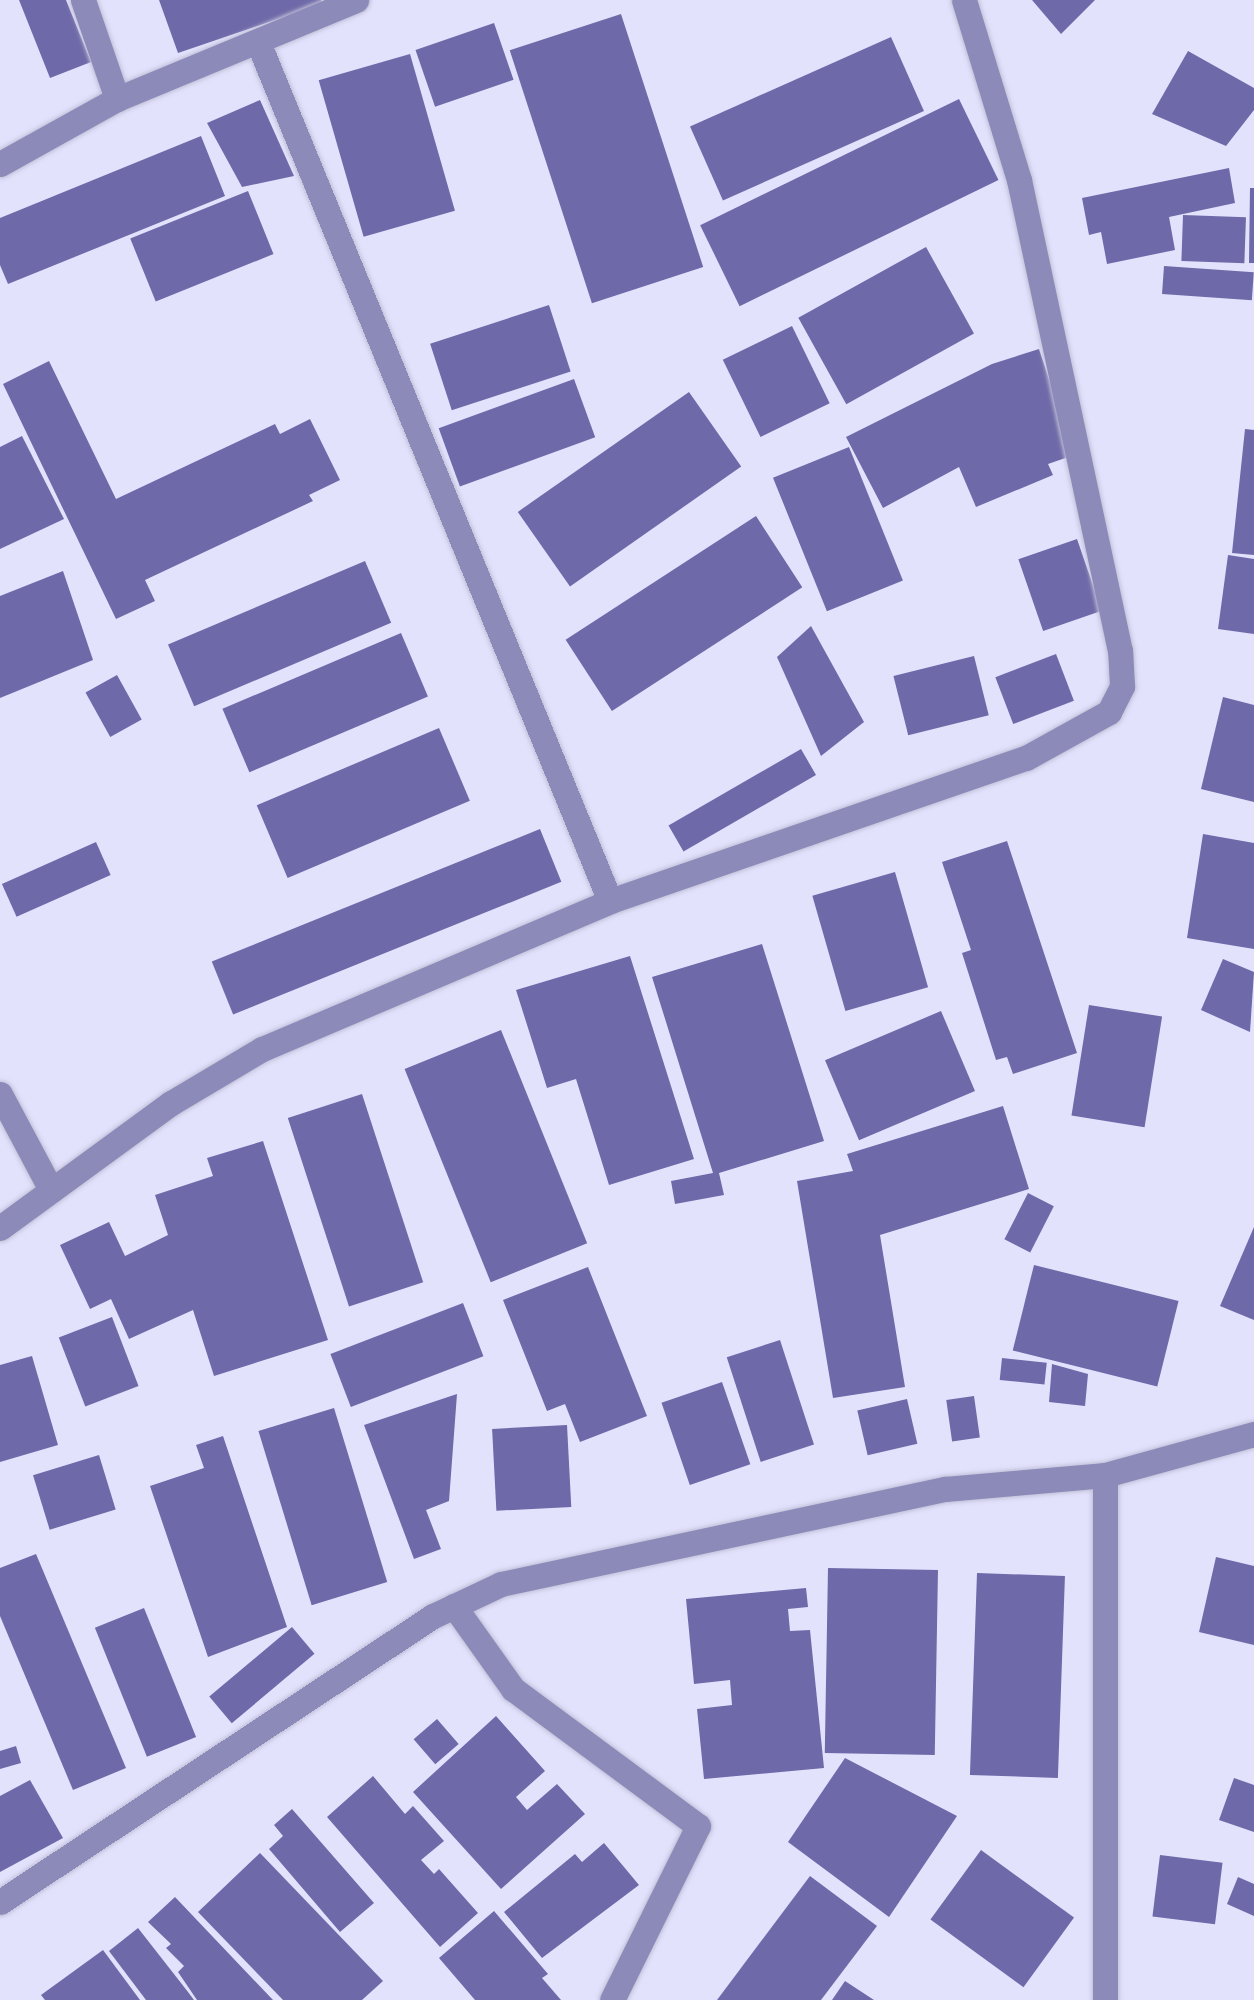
<!DOCTYPE html>
<style>
body{margin:0}
#map{position:relative;width:1254px;height:2000px;overflow:hidden;background:#e3e2fd;font-family:Figtree,sans-serif}
div>[style]{position:absolute}
[style*='--x']{left:calc(var(--x)*1px);top:calc(var(--y)*1px);width:calc(var(--w)*1px);rotate:calc(var(--a)*1deg)}
.building>*{inset:0;background:#6e69a8;transform-origin:0 0}
.roads{filter:drop-shadow(0 0 2px #c1c0d8) drop-shadow(0 0 2px #c1c0d8)}
.minor>*{height:25px;margin:-12.5px;padding:0 12.5px;transform-origin:12.5px;border-radius:12.5px;background:#8c8ab9}
span{translate:-50% -50%;white-space:nowrap;text-align:center;line-height:1.15;-webkit-text-stroke:8px #e3e2fd;paint-order:stroke}
</style>
<div id="map">
<div class="building">
<div style="clip-path:polygon(19px 0,66px 0,91px 62px,50px 78px)"></div>
<div style="clip-path:polygon(159px 0,321px 0,322px 4px,178px 53px)"></div>
<div style="clip-path:polygon(1032px 0,1095px 0,1061px 34px)"></div>
<div style="left:621px;top:14px;width:266px;height:117px;rotate:72deg"></div>
<div style="left:494px;top:23px;width:60px;height:83px;rotate:71deg"></div>
<div style="left:891px;top:37px;width:81px;height:220px;rotate:66deg"></div>
<div style="clip-path:polygon(1188px 51px,1254px 88px,1254px 110px,1226px 146px,1152px 114px)"></div>
<div style="left:410px;top:54px;width:163px;height:95px;rotate:74deg"></div>
<div style="left:959px;top:99px;width:90px;height:288px;rotate:64deg"></div>
<div style="clip-path:polygon(260px 100px,294px 176px,242px 187px,207px 123px)"></div>
<div style="clip-path:polygon(201px 136px,225px 196px,8px 284px,0 265px,0 218px)"></div>
<div style="clip-path:polygon(1229px 168px,1235px 203px,1169px 217px,1175px 250px,1107px 264px,1101px 232px,1089px 235px,1082px 198px)"></div>
<div style="clip-path:polygon(1250px 188px,1254px 188px,1254px 263px,1249px 263px)"></div>
<div style="left:248px;top:191px;width:68px;height:127px;rotate:68deg"></div>
<div style="left:1183px;top:215px;width:63px;height:46px;rotate:2deg"></div>
<div style="left:926px;top:247px;width:99px;height:146px;rotate:61deg"></div>
<div style="left:1164px;top:266px;width:90px;height:28px;rotate:4deg"></div>
<div style="left:549px;top:305px;width:70px;height:125px;rotate:72deg"></div>
<div style="left:792px;top:326px;width:86px;height:77px;rotate:64deg"></div>
<div style="clip-path:polygon(1039px 349px,1074px 455px,1048px 464px,1053px 475px,976px 507px,959px 467px,883px 508px,846px 437px,992px 364px)"></div>
<div style="clip-path:polygon(49px 361px,116px 499px,275px 424px,280px 434px,310px 419px,340px 480px,309px 495px,313px 501px,145px 580px,155px 601px,116px 619px,3px 384px)"></div>
<div style="left:574px;top:379px;width:62px;height:144px;rotate:70deg"></div>
<div style="left:689px;top:392px;width:91px;height:209px;rotate:55deg"></div>
<div style="clip-path:polygon(1245px 429px,1254px 430px,1254px 555px,1232px 553px)"></div>
<div style="clip-path:polygon(22px 436px,64px 519px,0 549px,0 447px)"></div>
<div style="left:849px;top:447px;width:144px;height:82px;rotate:68deg"></div>
<div style="left:756px;top:516px;width:85px;height:227px;rotate:57deg"></div>
<div style="left:1077px;top:539px;width:76px;height:62px;rotate:71deg"></div>
<div style="clip-path:polygon(1228px 555px,1254px 559px,1254px 634px,1218px 629px)"></div>
<div style="left:365px;top:561px;width:67px;height:214px;rotate:67deg"></div>
<div style="clip-path:polygon(63px 571px,93px 660px,0 698px,0 596px)"></div>
<div style="clip-path:polygon(811px 626px,864px 722px,821px 756px,777px 657px)"></div>
<div style="left:401px;top:633px;width:69px;height:194px;rotate:67deg"></div>
<div style="left:1056px;top:654px;width:50px;height:65px;rotate:69deg"></div>
<div style="left:974px;top:656px;width:61px;height:83px;rotate:76deg"></div>
<div style="left:117px;top:675px;width:51px;height:36px;rotate:61deg"></div>
<div style="clip-path:polygon(1223px 697px,1254px 705px,1254px 802px,1201px 789px)"></div>
<div style="left:439px;top:728px;width:79px;height:198px;rotate:67deg"></div>
<div style="left:801px;top:749px;width:30px;height:153px;rotate:60deg"></div>
<div style="left:540px;top:829px;width:57px;height:354px;rotate:68deg"></div>
<div style="clip-path:polygon(1203px 834px,1254px 843px,1254px 949px,1187px 938px)"></div>
<div style="clip-path:polygon(1007px 841px,1077px 1053px,1013px 1074px,1007px 1057px,996px 1060px,962px 953px,971px 950px,942px 862px)"></div>
<div style="left:96px;top:842px;width:36px;height:103px;rotate:66deg"></div>
<div style="left:895px;top:872px;width:120px;height:86px;rotate:74deg"></div>
<div style="clip-path:polygon(762px 944px,824px 1141px,719px 1173px,724px 1195px,675px 1204px,671px 1181px,713px 1173px,652px 977px)"></div>
<div style="clip-path:polygon(630px 956px,694px 1159px,609px 1185px,576px 1079px,547px 1088px,516px 990px)"></div>
<div style="clip-path:polygon(1223px 959px,1254px 972px,1250px 1032px,1201px 1010px)"></div>
<div style="left:1089px;top:1005px;width:74px;height:112px;rotate:9deg"></div>
<div style="left:941px;top:1011px;width:87px;height:126px;rotate:67deg"></div>
<div style="left:501px;top:1030px;width:230px;height:104px;rotate:68deg"></div>
<div style="left:362px;top:1094px;width:198px;height:78px;rotate:72deg"></div>
<div style="clip-path:polygon(1003px 1106px,1029px 1189px,880px 1235px,905px 1387px,833px 1398px,797px 1181px,853px 1171px,847px 1154px)"></div>
<div style="clip-path:polygon(263px 1141px,328px 1340px,214px 1376px,193px 1310px,129px 1339px,111px 1299px,90px 1309px,60px 1245px,109px 1222px,125px 1256px,168px 1235px,155px 1195px,213px 1176px,207px 1158px)"></div>
<div style="left:1028px;top:1193px;width:29px;height:52px;rotate:27deg"></div>
<div style="clip-path:polygon(1254px 1227px,1254px 1320px,1220px 1306px)"></div>
<div style="left:1034px;top:1265px;width:149px;height:88px;rotate:14deg"></div>
<div style="clip-path:polygon(588px 1267px,647px 1416px,580px 1442px,565px 1404px,547px 1411px,503px 1300px)"></div>
<div style="left:463px;top:1303px;width:57px;height:142px;rotate:69deg"></div>
<div style="left:112px;top:1317px;width:74px;height:57px;rotate:69deg"></div>
<div style="left:780px;top:1340px;width:110px;height:56px;rotate:72deg"></div>
<div style="clip-path:polygon(32px 1356px,58px 1445px,0 1462px,0 1365px)"></div>
<div style="left:1002px;top:1358px;width:45px;height:22px;rotate:6deg"></div>
<div style="clip-path:polygon(1052px 1364px,1088px 1374px,1085px 1406px,1049px 1402px)"></div>
<div style="left:722px;top:1382px;width:87px;height:64px;rotate:71deg"></div>
<div style="clip-path:polygon(457px 1394px,449px 1501px,426px 1510px,441px 1549px,414px 1559px,364px 1425px)"></div>
<div style="left:974px;top:1396px;width:42px;height:28px;rotate:82deg"></div>
<div style="left:907px;top:1399px;width:46px;height:51px;rotate:77deg"></div>
<div style="left:334px;top:1408px;width:182px;height:79px;rotate:73deg"></div>
<div style="left:567px;top:1425px;width:82px;height:75px;rotate:87deg"></div>
<div style="clip-path:polygon(223px 1436px,287px 1627px,208px 1657px,150px 1486px,204px 1468px,196px 1445px)"></div>
<div style="left:99px;top:1455px;width:57px;height:69px;rotate:73deg"></div>
<div style="clip-path:polygon(36px 1554px,126px 1768px,73px 1790px,0 1616px,0 1568px)"></div>
<div style="clip-path:polygon(1216px 1557px,1254px 1566px,1254px 1645px,1199px 1632px)"></div>
<div style="left:828px;top:1568px;width:110px;height:185px;rotate:1deg"></div>
<div style="left:977px;top:1573px;width:88px;height:202px;rotate:2deg"></div>
<div style="clip-path:polygon(806px 1588px,808px 1607px,788px 1609px,790px 1631px,810px 1630px,824px 1768px,704px 1779px,697px 1709px,732px 1705px,730px 1680px,694px 1684px,686px 1599px)"></div>
<div style="left:144px;top:1608px;width:139px;height:53px;rotate:68deg"></div>
<div style="left:292px;top:1627px;width:35px;height:108px;rotate:50deg"></div>
<div style="clip-path:polygon(496px 1716px,545px 1771px,516px 1797px,527px 1810px,557px 1784px,585px 1814px,501px 1889px,413px 1792px)"></div>
<div style="left:437px;top:1719px;width:33px;height:31px;rotate:49deg"></div>
<div style="clip-path:polygon(16px 1746px,21px 1763px,0 1769px,0 1751px)"></div>
<div style="clip-path:polygon(845px 1758px,957px 1816px,889px 1917px,788px 1842px)"></div>
<div style="clip-path:polygon(373px 1776px,405px 1814px,413px 1806px,444px 1841px,421px 1860px,434px 1874px,439px 1869px,478px 1913px,440px 1947px,327px 1817px)"></div>
<div style="clip-path:polygon(1234px 1778px,1254px 1785px,1254px 1832px,1219px 1820px)"></div>
<div style="clip-path:polygon(30px 1780px,63px 1838px,0 1872px,0 1796px)"></div>
<div style="clip-path:polygon(292px 1809px,374px 1903px,340px 1932px,269px 1849px,283px 1836px,274px 1825px)"></div>
<div style="clip-path:polygon(604px 1843px,639px 1885px,542px 1958px,504px 1912px,575px 1854px,582px 1862px)"></div>
<div style="left:981px;top:1850px;width:115px;height:86px;rotate:36deg"></div>
<div style="clip-path:polygon(260px 1853px,383px 1981px,362px 2000px,283px 2000px,198px 1912px)"></div>
<div style="left:1160px;top:1855px;width:63px;height:62px;rotate:7deg"></div>
<div style="clip-path:polygon(810px 1876px,877px 1926px,821px 2000px,717px 2000px)"></div>
<div style="clip-path:polygon(1238px 1877px,1254px 1884px,1254px 1916px,1227px 1904px)"></div>
<div style="clip-path:polygon(175px 1897px,273px 2000px,197px 2000px,178px 1972px,184px 1966px,166px 1948px,171px 1944px,148px 1922px)"></div>
<div style="clip-path:polygon(494px 1911px,548px 1974px,542px 1978px,561px 2000px,475px 2000px,439px 1958px)"></div>
<div style="clip-path:polygon(138px 1928px,188px 1992px,194px 2000px,146px 2000px,109px 1951px)"></div>
<div style="clip-path:polygon(103px 1950px,140px 2000px,45px 2000px,41px 1995px)"></div>
<div style="clip-path:polygon(845px 1981px,874px 2000px,832px 2000px)"></div>
</div>
<div class="roads">
<div class="minor">
<div style="--x:83;--y:0;--w:105;--a:71"></div>
<div style="--x:258;--y:42;--w:928;--a:67.72"></div>
<div style="--x:0;--y:164;--w:134;--a:-29.1"></div>
<div style="--x:117;--y:99;--w:259;--a:-22.5"></div>
<div style="--x:0;--y:1094;--w:109;--a:62"></div>
<div style="--x:0;--y:1228;--w:212;--a:-36.2"></div>
<div style="--x:171;--y:1103;--w:106;--a:-30.7"></div>
<div style="--x:262;--y:1049;--w:378;--a:-23"></div>
<div style="--x:610;--y:901;--w:440;--a:-19"></div>
<div style="--x:1026;--y:758;--w:95;--a:-29"></div>
<div style="--x:1109;--y:712;--w:29;--a:-63"></div>
<div style="--x:1122;--y:686;--w:35;--a:-93"></div>
<div style="--x:1120;--y:651;--w:482;--a:-102.1"></div>
<div style="--x:1019;--y:180;--w:188;--a:-107"></div>
<div style="--x:454;--y:1606;--w:102;--a:54.6"></div>
<div style="--x:513;--y:1689;--w:230;--a:36.5"></div>
<div style="--x:698;--y:1826;--w:194;--a:116.3"></div>
<div style="--x:0;--y:1902;--w:519;--a:-33.45"></div>
<div style="--x:433;--y:1616;--w:75;--a:-25.2"></div>
<div style="--x:501;--y:1584;--w:454;--a:-12.1"></div>
<div style="--x:945;--y:1489;--w:161;--a:-5"></div>
<div style="--x:1105;--y:1475;--w:155;--a:-15.4"></div>
<div style="--x:1105;--y:2000;--w:525;--a:-90"></div>
</div>
</div>
</div>
